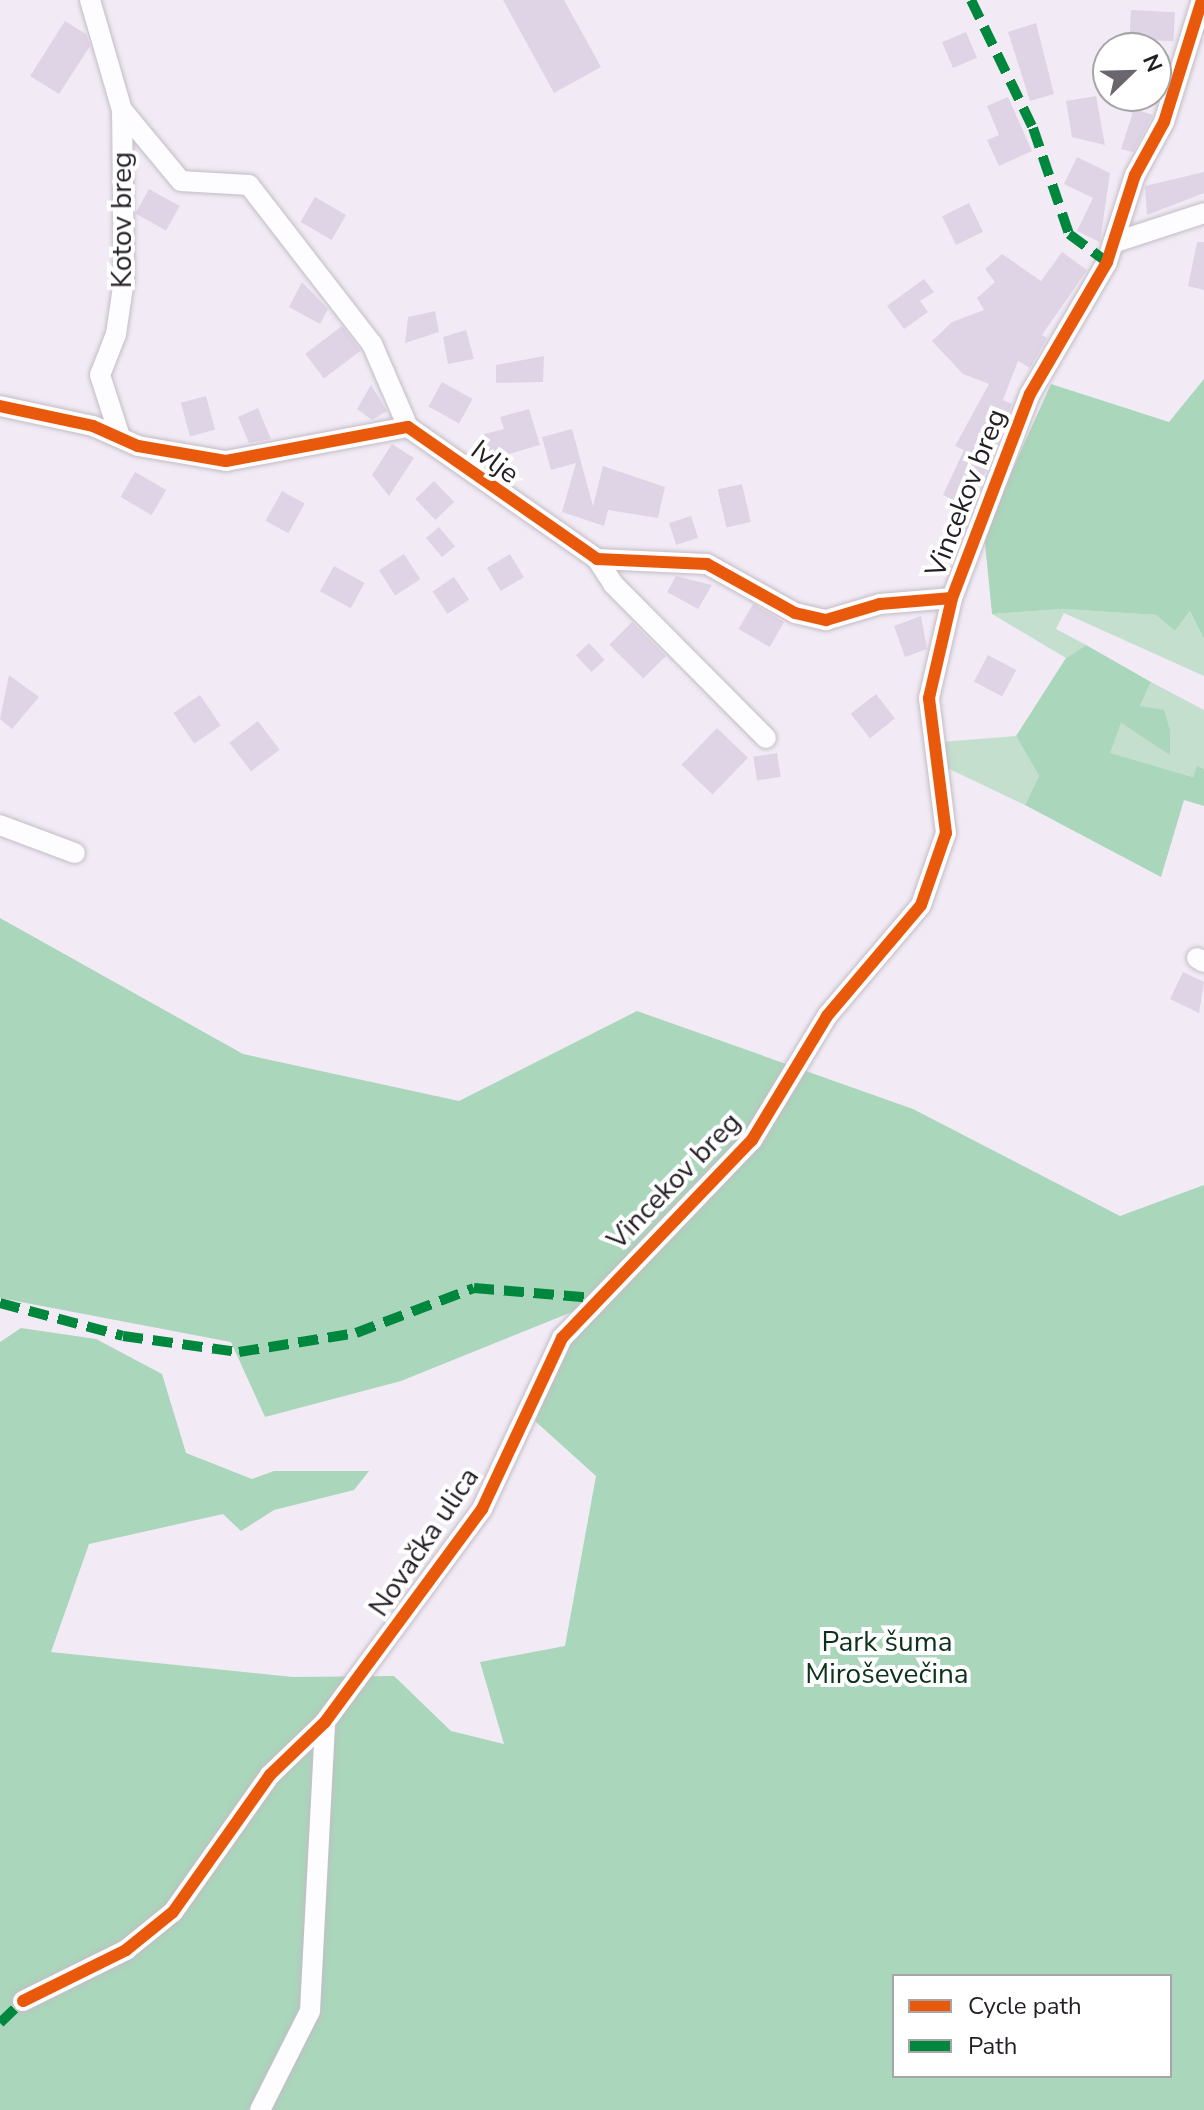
<!DOCTYPE html>
<meta charset="utf-8">
<style>
body{margin:0}
#map{position:relative;width:1204px;height:2110px;overflow:hidden;background:#f2ebf6;font-family:"Nunito Sans",sans-serif}
div>[style]{position:absolute}
[style*='--x']{left:calc(var(--x)*1px);top:calc(var(--y)*1px);width:calc(var(--w)*1px);rotate:calc(var(--a)*1deg)}
.green>*{inset:0;background:#c4dfce}
.forest>*{inset:0;background:#aad6bb}
.building>*{inset:0;background:#dfd4e5;transform-origin:0 0}
.roads{filter:drop-shadow(0 0 2px #c2bcc4) drop-shadow(0 0 2px #c2bcc4)}
.street>*{height:20px;margin:-10px;padding:0 10px;transform-origin:10px;border-radius:10px;background:#fdfcfe}
.quiet>*{height:10px;margin-top:-5px;transform-origin:0;background:repeating-linear-gradient(90deg,#00873e 0 20px,transparent 0 30px)}
.cycleway>*{height:12px;margin:-6px;padding:0 6px;transform-origin:6px;border-radius:6px;background:#e8590c}
span{translate:-50% -50%;white-space:nowrap;text-align:center;line-height:1.15;-webkit-text-stroke:8px #fff;paint-order:stroke}
.street-label{font-size:28px;color:#221e24}
.park-label{font-size:28px;color:#0e331c}
.legend{position:absolute;left:892px;top:1974px;width:280px;height:104px;box-sizing:border-box;background:#fff;border:2px solid #a7a5a7;margin:0;padding:10px 14px;list-style:none;font-size:24px;color:#221e24}
.legend li{display:flex;align-items:center;gap:16px;height:40px}
.legend b{width:40px;border:2px solid #a7a5a7}
.north{position:absolute;left:1092px;top:32px;width:80px;height:80px;box-sizing:border-box;background:#fff;border:2px solid #a7a5a7;border-radius:50%;rotate:67deg;font-size:22px;font-weight:700;line-height:32px;text-align:center;color:#221e24}
.north::after{content:'';display:block;margin:auto;width:28px;height:36px;background:#6b666e;clip-path:polygon(50% 0,100% 100%,50% 72%,0 100%)}
</style>
<div id="map">
<div class="green">
<div style="clip-path:polygon(1064px 609px,1156px 615px,1175px 631px,1190px 611px,1204px 639px,1204px 676px,1064px 613px,1056px 629px,1086px 645px,1066px 658px,992px 614px)"></div>
<div style="clip-path:polygon(1151px 682px,1204px 710px,1204px 769px,1197px 767px,1193px 777px,1109px 753px,1121px 723px,1170px 754px,1140px 706px)"></div>
<div style="clip-path:polygon(1016px 736px,1039px 776px,1025px 805px,945px 767px,941px 742px)"></div>
</div>
<div class="forest">
<div style="clip-path:polygon(1204px 379px,1204px 639px,1190px 611px,1175px 631px,1156px 615px,1064px 609px,992px 614px,984px 533px,1051px 384px,1169px 422px)"></div>
<div style="clip-path:polygon(1086px 645px,1151px 682px,1140px 706px,1164px 710px,1170px 730px,1170px 755px,1121px 723px,1110px 753px,1193px 777px,1197px 766px,1204px 769px,1204px 806px,1184px 800px,1161px 877px,1025px 805px,1039px 776px,1016px 736px,1066px 658px)"></div>
<div style="clip-path:polygon(evenodd,0 918px,243px 1054px,459px 1101px,637px 1011px,913px 1109px,1120px 1216px,1204px 1185px,1204px 2110px,0 2110px,0 1342px,21px 1328px,96px 1339px,162px 1374px,186px 1453px,252px 1479px,274px 1471px,369px 1471px,354px 1490px,274px 1510px,241px 1531px,223px 1514px,89px 1544px,51px 1652px,293px 1677px,394px 1676px,451px 1731px,504px 1744px,480px 1662px,565px 1646px,596px 1476px,535px 1421px,577px 1310px,401px 1381px,265px 1417px,231px 1342px,0 1298px,0 918px,894px 1976px,1170px 1976px,1170px 2076px,894px 2076px,894px 1976px)"></div>
</div>
<div class="building">
<div style="clip-path:polygon(503px 0,564px 0,601px 67px,554px 93px)"></div>
<div style="left:1131px;top:10px;width:44px;height:29px;rotate:3deg"></div>
<div style="clip-path:polygon(65px 21px,86px 34px,90px 46px,59px 94px,30px 76px)"></div>
<div style="clip-path:polygon(1036px 23px,1054px 94px,1030px 101px,1008px 32px)"></div>
<div style="left:966px;top:32px;width:28px;height:26px;rotate:67deg"></div>
<div style="clip-path:polygon(1096px 96px,1105px 145px,1072px 137px,1066px 101px)"></div>
<div style="clip-path:polygon(1008px 97px,1032px 151px,999px 166px,987px 140px,999px 135px,987px 106px)"></div>
<div style="clip-path:polygon(1134px 109px,1153px 115px,1133px 152px,1121px 149px)"></div>
<div style="clip-path:polygon(1077px 157px,1110px 173px,1100px 242px,1077px 231px,1093px 198px,1064px 184px)"></div>
<div style="clip-path:polygon(1204px 172px,1204px 193px,1147px 215px,1145px 186px)"></div>
<div style="left:149px;top:189px;width:35px;height:28px;rotate:29deg"></div>
<div style="left:315px;top:197px;width:36px;height:29px;rotate:30deg"></div>
<div style="left:969px;top:203px;width:32px;height:30px;rotate:64deg"></div>
<div style="clip-path:polygon(1197px 242px,1204px 242px,1204px 290px,1188px 286px)"></div>
<div style="clip-path:polygon(1062px 252px,1087px 270px,1042px 335px,1047px 338px,1030px 368px,1018px 361px,1003px 400px,1012px 404px,971px 509px,943px 495px,964px 450px,955px 446px,989px 384px,963px 374px,932px 341px,952px 322px,984px 310px,977px 298px,995px 282px,985px 269px,1002px 254px,1041px 281px)"></div>
<div style="clip-path:polygon(924px 279px,934px 292px,920px 301px,928px 312px,904px 329px,887px 306px)"></div>
<div style="clip-path:polygon(302px 282px,328px 309px,320px 324px,289px 307px)"></div>
<div style="clip-path:polygon(435px 311px,439px 332px,405px 343px,408px 317px)"></div>
<div style="left:342px;top:326px;width:31px;height:46px;rotate:53deg"></div>
<div style="clip-path:polygon(466px 330px,474px 359px,448px 364px,443px 337px)"></div>
<div style="clip-path:polygon(544px 356px,543px 382px,496px 383px,496px 365px)"></div>
<div style="left:442px;top:382px;width:35px;height:28px;rotate:29deg"></div>
<div style="clip-path:polygon(371px 385px,387px 411px,372px 420px,357px 409px)"></div>
<div style="left:206px;top:396px;width:35px;height:26px;rotate:75deg"></div>
<div style="clip-path:polygon(258px 408px,271px 439px,249px 443px,238px 417px)"></div>
<div style="clip-path:polygon(529px 409px,540px 445px,491px 459px,484px 434px,504px 429px,500px 417px)"></div>
<div style="clip-path:polygon(572px 429px,593px 506px,603px 466px,665px 487px,658px 518px,608px 510px,604px 526px,562px 512px,576px 463px,551px 470px,542px 437px)"></div>
<div style="clip-path:polygon(392px 444px,414px 458px,389px 496px,372px 475px)"></div>
<div style="left:135px;top:472px;width:36px;height:29px;rotate:30deg"></div>
<div style="left:434px;top:481px;width:29px;height:26px;rotate:46deg"></div>
<div style="left:742px;top:484px;width:39px;height:25px;rotate:77deg"></div>
<div style="left:282px;top:491px;width:26px;height:34px;rotate:29deg"></div>
<div style="left:691px;top:516px;width:23px;height:23px;rotate:72deg"></div>
<div style="left:439px;top:527px;width:25px;height:17px;rotate:50deg"></div>
<div style="left:404px;top:554px;width:30px;height:30px;rotate:57deg"></div>
<div style="left:510px;top:554px;width:27px;height:27px;rotate:59deg"></div>
<div style="left:334px;top:566px;width:35px;height:29px;rotate:29deg"></div>
<div style="clip-path:polygon(676px 576px,712px 585px,698px 609px,667px 592px)"></div>
<div style="left:454px;top:577px;width:27px;height:26px;rotate:56deg"></div>
<div style="left:753px;top:604px;width:36px;height:29px;rotate:30deg"></div>
<div style="clip-path:polygon(921px 616px,927px 649px,905px 657px,894px 626px)"></div>
<div style="left:632px;top:622px;width:48px;height:32px;rotate:45deg"></div>
<div style="left:589px;top:643px;width:23px;height:18px;rotate:47deg"></div>
<div style="left:988px;top:655px;width:32px;height:30px;rotate:28deg"></div>
<div style="clip-path:polygon(9px 675px,39px 697px,12px 729px,0 719px)"></div>
<div style="left:876px;top:694px;width:31px;height:32px;rotate:52deg"></div>
<div style="left:200px;top:695px;width:37px;height:32px;rotate:56deg"></div>
<div style="left:258px;top:721px;width:36px;height:36px;rotate:53deg"></div>
<div style="left:717px;top:728px;width:43px;height:51px;rotate:44deg"></div>
<div style="left:777px;top:753px;width:24px;height:24px;rotate:81deg"></div>
<div style="clip-path:polygon(1183px 972px,1204px 982px,1199px 1013px,1170px 999px)"></div>
</div>
<div class="roads">
<div class="street">
<div style="--x:90;--y:0;--w:115;--a:73.8"></div>
<div style="--x:122;--y:110;--w:170;--a:89.3"></div>
<div style="--x:124;--y:280;--w:55;--a:98.4"></div>
<div style="--x:116;--y:334;--w:44;--a:111.3"></div>
<div style="--x:100;--y:375;--w:65;--a:72.1"></div>
<div style="--x:122;--y:110;--w:92;--a:50.3"></div>
<div style="--x:181;--y:181;--w:68;--a:3.4"></div>
<div style="--x:249;--y:185;--w:201;--a:52.3"></div>
<div style="--x:372;--y:344;--w:90;--a:66.6"></div>
<div style="--x:1113;--y:243;--w:96;--a:-18.2"></div>
<div style="--x:0;--y:406;--w:95;--a:12.1"></div>
<div style="--x:93;--y:426;--w:49;--a:24"></div>
<div style="--x:138;--y:446;--w:89;--a:9.7"></div>
<div style="--x:226;--y:461;--w:185;--a:-10.6"></div>
<div style="--x:408;--y:427;--w:231;--a:34.9"></div>
<div style="--x:597;--y:559;--w:110;--a:2.6"></div>
<div style="--x:707;--y:564;--w:101;--a:29.1"></div>
<div style="--x:795;--y:613;--w:32;--a:13"></div>
<div style="--x:826;--y:620;--w:56;--a:-16.5"></div>
<div style="--x:880;--y:604;--w:72;--a:-4.8"></div>
<div style="--x:597;--y:559;--w:30;--a:57"></div>
<div style="--x:613;--y:584;--w:217;--a:45.2"></div>
<div style="--x:0;--y:825;--w:80;--a:20.5"></div>
<div style="--x:1197;--y:958;--w:8;--a:30"></div>
<div style="--x:23;--y:2001;--w:115;--a:-26.3"></div>
<div style="--x:126;--y:1950;--w:60;--a:-39"></div>
<div style="--x:173;--y:1912;--w:168;--a:-54.7"></div>
<div style="--x:270;--y:1775;--w:76;--a:-43.9"></div>
<div style="--x:325;--y:1722;--w:265;--a:-53.6"></div>
<div style="--x:482;--y:1509;--w:189;--a:-64.9"></div>
<div style="--x:562;--y:1338;--w:274;--a:-46.2"></div>
<div style="--x:752;--y:1140;--w:145;--a:-58.8"></div>
<div style="--x:827;--y:1016;--w:145;--a:-49.7"></div>
<div style="--x:921;--y:905;--w:76;--a:-70.9"></div>
<div style="--x:946;--y:833;--w:136;--a:-97.2"></div>
<div style="--x:929;--y:698;--w:103;--a:-77"></div>
<div style="--x:952;--y:598;--w:218;--a:-69.1"></div>
<div style="--x:1030;--y:394;--w:153;--a:-59.7"></div>
<div style="--x:1107;--y:262;--w:91;--a:-72.2"></div>
<div style="--x:1135;--y:175;--w:60;--a:-61.3"></div>
<div style="--x:1164;--y:122;--w:128;--a:-72.7"></div>
<div style="--x:260;--y:2110;--w:111;--a:-63.2"></div>
<div style="--x:310;--y:2011;--w:289;--a:-87"></div>
</div>
</div>
<div class="quiet">
<div style="--x:971;--y:0;--w:142;--a:64.2"></div>
<div style="--x:1033;--y:128;--w:112;--a:71.2"></div>
<div style="--x:1069;--y:234;--w:47;--a:36.4"></div>
<div style="--x:0;--y:1303;--w:127;--a:15"></div>
<div style="--x:123;--y:1336;--w:117;--a:7.9"></div>
<div style="--x:239;--y:1352;--w:119;--a:-9.2"></div>
<div style="--x:356;--y:1333;--w:126;--a:-20.9"></div>
<div style="--x:474;--y:1288;--w:120;--a:4.8"></div>
<div style="--x:0;--y:2023;--w:32;--a:-44"></div>
</div>
<div class="cycleway">
<div style="--x:0;--y:406;--w:95;--a:12.1"></div>
<div style="--x:93;--y:426;--w:49;--a:24"></div>
<div style="--x:138;--y:446;--w:89;--a:9.7"></div>
<div style="--x:226;--y:461;--w:185;--a:-10.6"></div>
<div style="--x:408;--y:427;--w:231;--a:34.9"></div>
<div style="--x:597;--y:559;--w:110;--a:2.6"></div>
<div style="--x:707;--y:564;--w:101;--a:29.1"></div>
<div style="--x:795;--y:613;--w:32;--a:13"></div>
<div style="--x:826;--y:620;--w:56;--a:-16.5"></div>
<div style="--x:880;--y:604;--w:72;--a:-4.8"></div>
<div style="--x:23;--y:2001;--w:115;--a:-26.3"></div>
<div style="--x:126;--y:1950;--w:60;--a:-39"></div>
<div style="--x:173;--y:1912;--w:168;--a:-54.7"></div>
<div style="--x:270;--y:1775;--w:76;--a:-43.9"></div>
<div style="--x:325;--y:1722;--w:265;--a:-53.6"></div>
<div style="--x:482;--y:1509;--w:189;--a:-64.9"></div>
<div style="--x:562;--y:1338;--w:274;--a:-46.2"></div>
<div style="--x:752;--y:1140;--w:145;--a:-58.8"></div>
<div style="--x:827;--y:1016;--w:145;--a:-49.7"></div>
<div style="--x:921;--y:905;--w:76;--a:-70.9"></div>
<div style="--x:946;--y:833;--w:136;--a:-97.2"></div>
<div style="--x:929;--y:698;--w:103;--a:-77"></div>
<div style="--x:952;--y:598;--w:218;--a:-69.1"></div>
<div style="--x:1030;--y:394;--w:153;--a:-59.7"></div>
<div style="--x:1107;--y:262;--w:91;--a:-72.2"></div>
<div style="--x:1135;--y:175;--w:60;--a:-61.3"></div>
<div style="--x:1164;--y:122;--w:128;--a:-72.7"></div>
</div>
<div class="street-label">
<span style="left:122px;top:220px;rotate:-90deg">Kotov breg</span>
<span style="left:495px;top:462px;rotate:37deg">Ivlje</span>
<span style="left:966px;top:493px;rotate:-69deg">Vincekov breg</span>
<span style="left:674px;top:1181px;rotate:-46deg">Vincekov breg</span>
<span style="left:424px;top:1542px;rotate:-56deg">Novačka ulica</span>
</div>
<div class="park-label">
<span style="left:887px;top:1658px">Park šuma<br>Miroševečina</span>
</div>
<ul class="legend">
<li><b style="height:10px;background:#e8590c"></b>Cycle path</li>
<li><b style="height:10px;background:#00873e"></b>Path</li>
</ul>
<div class="north">N</div>
</div>
